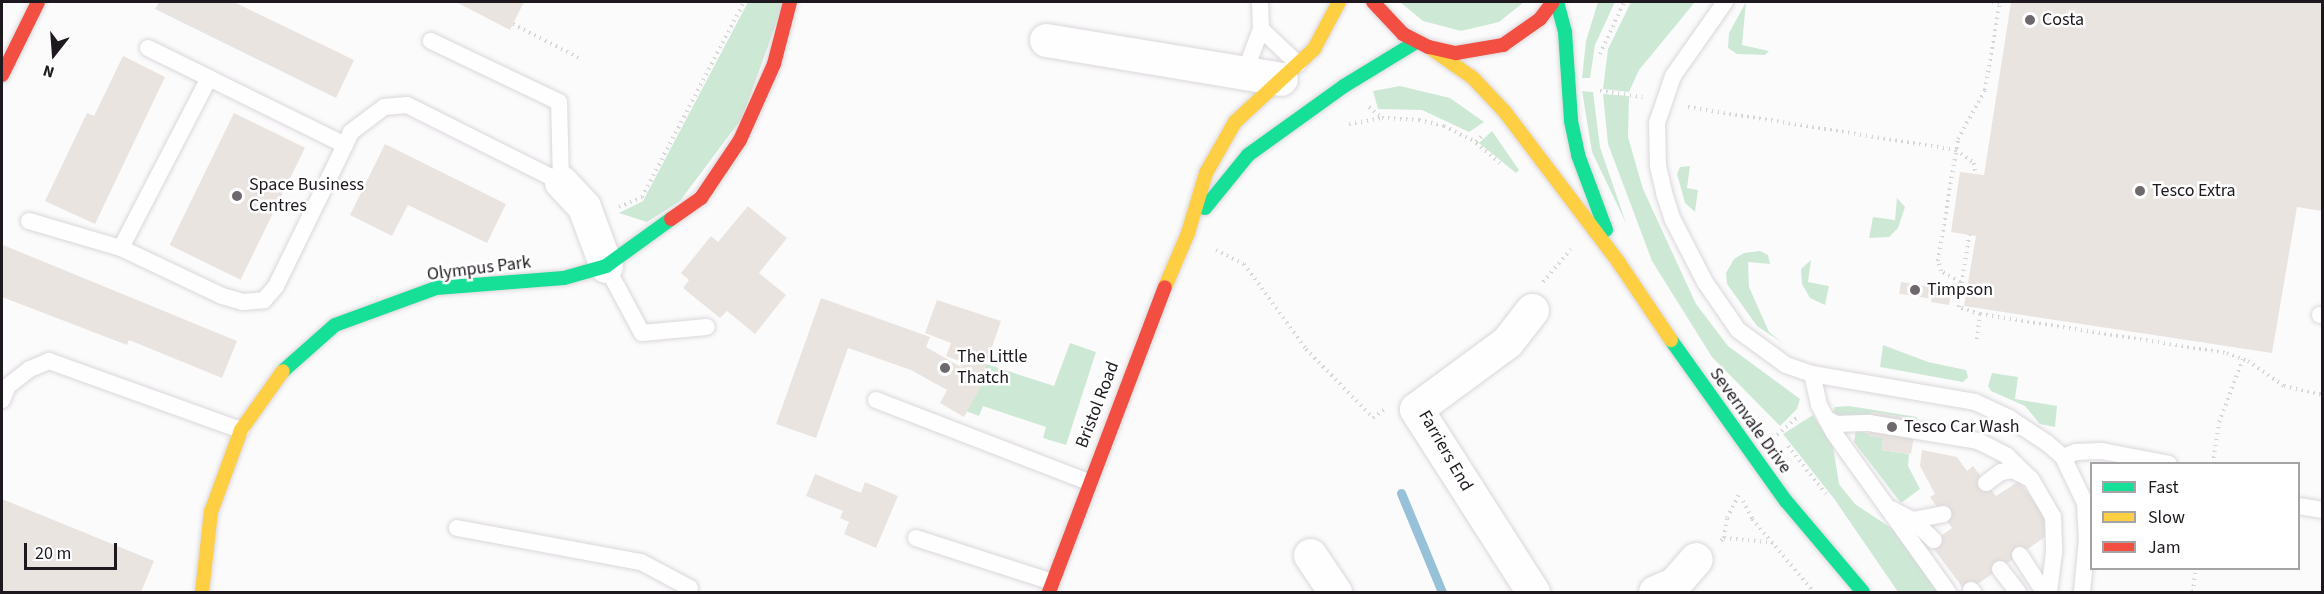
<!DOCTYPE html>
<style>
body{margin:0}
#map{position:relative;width:2324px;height:594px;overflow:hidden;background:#fcfbfc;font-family:"Source Sans 3",sans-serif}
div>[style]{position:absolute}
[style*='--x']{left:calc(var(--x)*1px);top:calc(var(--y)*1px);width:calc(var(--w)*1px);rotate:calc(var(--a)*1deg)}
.green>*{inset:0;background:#cde9d6}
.stream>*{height:9px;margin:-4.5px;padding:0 4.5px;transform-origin:4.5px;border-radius:4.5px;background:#97c1d8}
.building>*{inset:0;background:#eae4e0;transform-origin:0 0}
.path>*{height:4px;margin-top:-2px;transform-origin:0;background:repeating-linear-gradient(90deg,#d7d6d7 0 1.5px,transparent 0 6px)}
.roads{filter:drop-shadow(0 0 2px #dad7da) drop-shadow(0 0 2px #dad7da)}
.lane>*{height:16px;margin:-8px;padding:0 8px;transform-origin:8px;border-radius:8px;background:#fffeff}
.street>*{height:33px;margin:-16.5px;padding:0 16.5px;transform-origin:16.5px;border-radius:16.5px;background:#fffeff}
.fast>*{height:14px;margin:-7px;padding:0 7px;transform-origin:7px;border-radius:7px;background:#16e098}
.slow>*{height:14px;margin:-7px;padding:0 7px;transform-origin:7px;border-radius:7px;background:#ffcf43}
.jam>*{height:14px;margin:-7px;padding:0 7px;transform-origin:7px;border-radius:7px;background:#f24e42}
.dots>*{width:16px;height:16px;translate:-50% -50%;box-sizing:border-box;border:3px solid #fff;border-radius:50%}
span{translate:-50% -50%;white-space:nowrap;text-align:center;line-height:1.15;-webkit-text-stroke:5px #fff;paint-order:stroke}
.poi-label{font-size:18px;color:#1e191f}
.left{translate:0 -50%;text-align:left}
.street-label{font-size:18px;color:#1e191f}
.frame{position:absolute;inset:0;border:3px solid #1e191f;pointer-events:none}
.legend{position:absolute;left:2090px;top:462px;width:210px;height:108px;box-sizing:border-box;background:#fff;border:2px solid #a5a3a5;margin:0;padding:8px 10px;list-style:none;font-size:18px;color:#1e191f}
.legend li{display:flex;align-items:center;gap:12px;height:30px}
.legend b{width:30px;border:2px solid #a5a3a5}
.north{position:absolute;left:24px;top:24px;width:60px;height:60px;-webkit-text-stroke:4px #fff;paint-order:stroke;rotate:197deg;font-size:16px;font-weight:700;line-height:24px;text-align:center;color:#1e191f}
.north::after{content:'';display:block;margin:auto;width:21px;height:27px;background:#1e191f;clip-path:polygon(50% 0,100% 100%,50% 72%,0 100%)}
.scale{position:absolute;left:24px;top:543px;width:93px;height:27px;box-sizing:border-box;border:3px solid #1e191f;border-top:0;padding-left:8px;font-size:18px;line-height:21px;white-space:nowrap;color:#1e191f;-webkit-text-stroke:4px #fff;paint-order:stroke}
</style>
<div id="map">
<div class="green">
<div style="clip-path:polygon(748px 2px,784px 2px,742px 118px,680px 201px,647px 222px,619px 213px,643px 201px)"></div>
<div style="clip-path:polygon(1400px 2px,1524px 2px,1499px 22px,1461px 31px,1423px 21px)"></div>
<div style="clip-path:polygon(1598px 2px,1615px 2px,1595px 45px,1590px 78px,1582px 78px,1586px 41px)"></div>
<div style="clip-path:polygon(1631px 2px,1695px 2px,1639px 70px,1629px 92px,1603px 89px,1608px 49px)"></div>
<div style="clip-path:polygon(1746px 2px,1742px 45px,1769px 51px,1765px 55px,1737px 54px,1728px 48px,1729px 33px)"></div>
<div style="clip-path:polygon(1400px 86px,1450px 98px,1484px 122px,1469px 132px,1422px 110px,1378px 109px,1373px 91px)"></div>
<div style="clip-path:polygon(1582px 91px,1593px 92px,1600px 147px,1626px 223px,1592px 152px)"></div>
<div style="clip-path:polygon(1603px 94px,1629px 96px,1628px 137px,1643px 189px,1696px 304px,1728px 346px,1800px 399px,1797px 409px,1780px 426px,1712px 357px,1652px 261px,1608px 144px)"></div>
<div style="clip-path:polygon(1492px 131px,1519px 170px,1516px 173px,1479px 143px)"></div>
<div style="clip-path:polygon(1690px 166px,1687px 188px,1698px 190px,1695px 212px,1685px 203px,1677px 174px,1680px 167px)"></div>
<div style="clip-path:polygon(1897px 198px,1905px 207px,1898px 228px,1889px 237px,1869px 238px,1873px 217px,1895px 220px)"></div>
<div style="clip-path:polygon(1760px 251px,1768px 255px,1770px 264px,1748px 262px,1749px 287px,1769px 332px,1784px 344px,1757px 326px,1727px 284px,1726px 273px,1734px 259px,1744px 253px)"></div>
<div style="clip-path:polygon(1811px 260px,1808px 282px,1829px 286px,1825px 305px,1810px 298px,1802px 284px,1801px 269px)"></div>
<div style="clip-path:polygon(1070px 343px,1096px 352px,1066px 445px,1043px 438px,1046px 427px,983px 406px,979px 416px,966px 411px,988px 373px,984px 370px,986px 364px,1054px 386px)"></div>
<div style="clip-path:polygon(1883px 345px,1928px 362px,1966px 370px,1968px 377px,1963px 382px,1880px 367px)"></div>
<div style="clip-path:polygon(1992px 373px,2018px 377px,2015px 399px,2057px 406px,2055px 427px,2040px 424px,2025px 406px,1991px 391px,1988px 386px)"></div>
<div style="clip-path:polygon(1849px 406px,1917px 417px,1917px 419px,1871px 412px,1870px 417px,1840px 416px,1833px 412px,1835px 407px)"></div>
<div style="clip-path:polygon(1813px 415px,1833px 446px,1839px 484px,1855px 504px,1894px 530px,1937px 592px,1898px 592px,1835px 500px,1783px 434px)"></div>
<div style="clip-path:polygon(1856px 430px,1883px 438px,1882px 450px,1909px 454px,1908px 466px,1920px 489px,1901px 503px,1854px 442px)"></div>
</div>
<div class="stream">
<div style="--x:1401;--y:493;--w:107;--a:67.5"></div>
</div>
<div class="building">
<div style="clip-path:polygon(159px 2px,234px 2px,354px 60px,336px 98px,155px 9px)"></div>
<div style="clip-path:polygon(456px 2px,524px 2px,510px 30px)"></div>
<div style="clip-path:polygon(2011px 2px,2322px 2px,2322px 211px,2297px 207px,2272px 353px,1964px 306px,1976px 236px,1951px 232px,1960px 172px,1984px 175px)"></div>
<div style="clip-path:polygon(123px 56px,165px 77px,95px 224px,45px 201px,87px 113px,94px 116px)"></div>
<div style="left:234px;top:113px;width:79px;height:147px;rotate:26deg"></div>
<div style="clip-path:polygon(385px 144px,506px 204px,487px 243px,408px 205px,392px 236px,350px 215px)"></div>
<div style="clip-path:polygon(748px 206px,787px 238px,759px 273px,786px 295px,755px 334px,727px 311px,720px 318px,683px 288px,689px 280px,681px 273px,711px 236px,718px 242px)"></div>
<div style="clip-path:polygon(3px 245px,237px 341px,222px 378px,129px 340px,127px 345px,2px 297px)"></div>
<div style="left:1901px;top:282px;width:30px;height:12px;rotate:9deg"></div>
<div style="clip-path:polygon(1934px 282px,1952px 288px,1949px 305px,1931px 302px)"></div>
<div style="clip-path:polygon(821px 298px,930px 337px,926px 347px,961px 367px,962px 362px,946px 356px,951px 343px,925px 333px,937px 300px,1001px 321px,984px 370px,988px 373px,964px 417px,940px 403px,947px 390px,911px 370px,848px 348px,816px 438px,776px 424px)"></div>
<div style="clip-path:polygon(1871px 412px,1917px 419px,1911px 454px,1881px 450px,1883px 438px,1868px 436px)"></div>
<div style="clip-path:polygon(1922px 450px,1957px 457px,1967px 471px,1973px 466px,1996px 496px,2019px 481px,2055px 530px,1966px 592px,1930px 544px,1952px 528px,1930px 497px,1935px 494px,1920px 466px)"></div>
<div style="clip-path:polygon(815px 474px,861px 493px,865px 482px,898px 496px,876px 548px,844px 534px,849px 522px,840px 518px,843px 511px,806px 496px)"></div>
<div style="clip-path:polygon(2px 499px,154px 561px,141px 592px,2px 592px)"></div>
</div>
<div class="path">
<div style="--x:1992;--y:2;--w:8;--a:7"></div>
<div style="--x:513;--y:24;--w:76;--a:27.2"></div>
<div style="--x:1600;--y:54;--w:57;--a:-65.2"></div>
<div style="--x:1600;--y:91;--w:43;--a:7.9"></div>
<div style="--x:1369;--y:107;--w:17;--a:40"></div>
<div style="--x:1688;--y:107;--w:271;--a:9.1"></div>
<div style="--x:1956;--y:150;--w:22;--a:36"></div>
<div style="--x:1974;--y:163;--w:11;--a:80"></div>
<div style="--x:1349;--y:124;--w:34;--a:-10"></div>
<div style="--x:1382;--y:118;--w:37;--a:3"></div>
<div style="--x:1419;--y:120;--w:26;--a:13"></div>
<div style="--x:1444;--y:126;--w:36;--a:27"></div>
<div style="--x:1476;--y:142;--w:10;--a:-45"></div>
<div style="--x:1476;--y:143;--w:31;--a:40"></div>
<div style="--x:619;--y:207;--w:25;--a:-23"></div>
<div style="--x:642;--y:197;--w:220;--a:-62.4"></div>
<div style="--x:1216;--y:250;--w:31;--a:27"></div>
<div style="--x:1244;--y:264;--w:105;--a:53.9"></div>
<div style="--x:1306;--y:349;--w:96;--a:45.8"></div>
<div style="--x:1373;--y:418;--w:15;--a:-37"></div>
<div style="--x:1543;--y:282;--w:43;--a:-49.7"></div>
<div style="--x:1962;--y:283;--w:49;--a:-81.7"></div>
<div style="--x:1980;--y:314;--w:22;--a:-162"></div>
<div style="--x:1959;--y:307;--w:25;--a:-88"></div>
<div style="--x:1960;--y:282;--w:22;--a:-150"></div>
<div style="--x:1941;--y:271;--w:10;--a:-107"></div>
<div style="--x:1938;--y:261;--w:124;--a:-80.7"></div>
<div style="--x:1958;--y:139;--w:56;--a:-61.1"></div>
<div style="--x:1985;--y:90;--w:89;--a:-80.3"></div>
<div style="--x:1977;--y:339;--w:25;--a:-83"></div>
<div style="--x:1980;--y:314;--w:250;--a:9"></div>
<div style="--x:2227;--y:353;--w:22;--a:21"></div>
<div style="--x:2248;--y:361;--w:44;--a:34.8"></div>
<div style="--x:2284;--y:386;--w:39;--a:13"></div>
<div style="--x:1777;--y:435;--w:29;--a:-41"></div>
<div style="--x:1788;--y:446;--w:61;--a:51.6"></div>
<div style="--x:2213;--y:464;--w:42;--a:-81.9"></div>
<div style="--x:2219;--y:422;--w:67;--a:-69.1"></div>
<div style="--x:1743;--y:501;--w:20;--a:63"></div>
<div style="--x:1752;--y:519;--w:96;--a:49.7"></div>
<div style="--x:1724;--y:538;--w:20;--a:-81"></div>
<div style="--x:1727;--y:518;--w:27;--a:-63"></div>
<div style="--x:1721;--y:541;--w:4;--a:-45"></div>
<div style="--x:1724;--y:538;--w:51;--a:5.6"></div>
<div style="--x:2193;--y:592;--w:24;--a:-83"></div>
</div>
<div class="roads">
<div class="lane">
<div style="--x:1725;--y:2;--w:90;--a:125.1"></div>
<div style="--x:1673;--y:76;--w:50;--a:108.8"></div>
<div style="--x:1657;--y:123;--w:43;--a:88.7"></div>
<div style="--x:1658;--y:166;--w:28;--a:77"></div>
<div style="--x:1664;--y:193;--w:28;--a:72"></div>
<div style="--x:1673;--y:220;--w:70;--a:62.7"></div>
<div style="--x:1705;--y:282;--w:58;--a:55.5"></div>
<div style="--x:1738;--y:330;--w:59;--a:36.1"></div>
<div style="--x:1786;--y:365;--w:28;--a:19"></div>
<div style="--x:1812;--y:374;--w:165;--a:9.7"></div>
<div style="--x:1975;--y:402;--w:38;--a:25"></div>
<div style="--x:2009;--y:418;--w:45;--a:33.3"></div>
<div style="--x:2047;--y:443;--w:21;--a:41"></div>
<div style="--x:2063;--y:457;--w:51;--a:64.4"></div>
<div style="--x:2085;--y:503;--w:36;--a:87"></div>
<div style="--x:2087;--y:539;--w:53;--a:95.4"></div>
<div style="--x:1261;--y:29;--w:51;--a:43.4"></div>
<div style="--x:148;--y:48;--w:68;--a:26.2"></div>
<div style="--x:1244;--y:74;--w:48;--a:-69.3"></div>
<div style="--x:1261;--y:29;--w:27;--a:-92"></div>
<div style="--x:345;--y:145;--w:152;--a:-153.8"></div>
<div style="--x:209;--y:78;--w:191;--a:117.4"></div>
<div style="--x:121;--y:248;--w:112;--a:25.4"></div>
<div style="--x:222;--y:296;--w:22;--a:16"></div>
<div style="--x:243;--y:302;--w:21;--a:-5"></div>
<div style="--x:264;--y:300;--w:18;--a:-49"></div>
<div style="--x:276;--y:286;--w:157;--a:-63.9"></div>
<div style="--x:345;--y:145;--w:14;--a:-65"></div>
<div style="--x:351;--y:132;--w:41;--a:-37.1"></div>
<div style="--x:384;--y:107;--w:23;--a:-5"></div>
<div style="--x:407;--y:105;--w:172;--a:26.6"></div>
<div style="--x:561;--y:182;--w:80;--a:-91.4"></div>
<div style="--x:559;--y:102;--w:142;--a:-154.5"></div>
<div style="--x:29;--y:221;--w:96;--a:16.4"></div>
<div style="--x:606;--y:266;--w:76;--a:61.8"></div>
<div style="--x:642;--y:333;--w:65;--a:-5.3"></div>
<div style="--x:2320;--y:315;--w:2;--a:0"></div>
<div style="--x:1812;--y:374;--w:32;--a:77"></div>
<div style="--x:1819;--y:405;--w:32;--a:62"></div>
<div style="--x:1834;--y:433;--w:196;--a:54.4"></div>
<div style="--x:2;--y:400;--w:15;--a:-67"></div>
<div style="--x:8;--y:386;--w:28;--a:-38"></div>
<div style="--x:30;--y:369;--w:21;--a:-23"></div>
<div style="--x:49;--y:361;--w:204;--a:19.8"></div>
<div style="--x:876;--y:400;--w:227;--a:21.1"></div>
<div style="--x:1826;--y:419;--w:11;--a:27"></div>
<div style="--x:1836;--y:424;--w:33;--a:-2"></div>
<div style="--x:1869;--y:423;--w:110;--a:9.4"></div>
<div style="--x:1978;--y:441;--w:33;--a:27"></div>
<div style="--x:2007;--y:456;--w:33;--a:44"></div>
<div style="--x:2031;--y:479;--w:44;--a:59.9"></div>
<div style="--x:2053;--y:517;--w:35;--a:88"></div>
<div style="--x:2054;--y:552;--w:40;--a:97.1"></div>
<div style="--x:2063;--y:457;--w:14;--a:-21"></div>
<div style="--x:2076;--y:452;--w:26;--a:-2"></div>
<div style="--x:2102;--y:451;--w:68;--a:11"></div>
<div style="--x:1986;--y:483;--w:19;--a:-36"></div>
<div style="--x:2001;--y:472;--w:12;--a:-9"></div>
<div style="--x:2013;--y:470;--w:16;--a:27"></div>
<div style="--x:2298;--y:506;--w:24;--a:9"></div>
<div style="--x:1891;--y:509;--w:25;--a:27"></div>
<div style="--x:1913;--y:520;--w:31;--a:-11"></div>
<div style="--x:1913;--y:520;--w:29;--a:44"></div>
<div style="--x:457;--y:528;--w:187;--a:10.5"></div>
<div style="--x:641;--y:562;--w:55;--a:28"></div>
<div style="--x:690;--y:588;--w:4;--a:104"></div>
<div style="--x:916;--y:538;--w:143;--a:17.9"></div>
<div style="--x:2020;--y:555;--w:44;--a:57"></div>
<div style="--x:2000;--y:569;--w:29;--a:52"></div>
<div style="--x:1971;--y:590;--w:3;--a:45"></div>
</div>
<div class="street">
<div style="--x:1046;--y:40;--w:238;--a:9.4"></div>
<div style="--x:561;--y:182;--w:34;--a:47"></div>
<div style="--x:584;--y:207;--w:63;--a:69.6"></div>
<div style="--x:1532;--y:310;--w:41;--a:128"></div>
<div style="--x:1507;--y:342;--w:113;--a:143.6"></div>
<div style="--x:1416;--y:409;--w:217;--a:57.4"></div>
<div style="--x:1310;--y:555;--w:45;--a:56"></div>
<div style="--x:1655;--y:592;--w:21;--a:-23"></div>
<div style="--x:1674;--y:584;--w:33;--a:-49"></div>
</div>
<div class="fast">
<div style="--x:1557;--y:2;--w:31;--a:75"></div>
<div style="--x:1565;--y:32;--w:89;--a:86.1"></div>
<div style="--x:1571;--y:121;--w:35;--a:78"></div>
<div style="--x:1578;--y:155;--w:80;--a:69.5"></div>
<div style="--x:1205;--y:208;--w:68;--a:-50.9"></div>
<div style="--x:1248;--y:155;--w:118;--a:-35.7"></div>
<div style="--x:1344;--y:86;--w:84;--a:-31.4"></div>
<div style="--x:1671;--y:340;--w:198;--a:54.5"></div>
<div style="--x:1786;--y:501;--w:119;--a:49.8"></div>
<div style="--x:283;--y:371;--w:69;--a:-41.5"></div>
<div style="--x:335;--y:325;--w:108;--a:-20.1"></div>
<div style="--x:436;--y:288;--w:128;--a:-4.5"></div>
<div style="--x:564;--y:278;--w:44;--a:-15.9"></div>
<div style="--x:606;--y:266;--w:80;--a:-35.9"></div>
</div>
<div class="slow">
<div style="--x:1429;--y:47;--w:54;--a:35.2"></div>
<div style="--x:1473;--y:78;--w:47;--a:46.7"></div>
<div style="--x:1505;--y:112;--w:189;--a:52.9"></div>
<div style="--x:1619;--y:263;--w:93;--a:56"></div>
<div style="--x:1165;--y:287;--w:59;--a:-66.9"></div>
<div style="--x:1188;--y:233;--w:63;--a:-73.3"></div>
<div style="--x:1206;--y:173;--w:59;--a:-60.4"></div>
<div style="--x:1235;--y:122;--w:108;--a:-42.7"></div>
<div style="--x:1314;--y:49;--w:53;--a:-62"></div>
<div style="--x:202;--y:592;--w:81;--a:-83.6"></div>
<div style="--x:211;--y:512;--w:87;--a:-69.9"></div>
<div style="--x:241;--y:430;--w:72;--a:-54.6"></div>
</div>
<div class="jam">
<div style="--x:1373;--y:2;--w:44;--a:46.8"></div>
<div style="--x:1403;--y:34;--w:29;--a:27"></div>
<div style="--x:1429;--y:47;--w:28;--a:13"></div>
<div style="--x:1456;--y:53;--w:48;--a:-9.7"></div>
<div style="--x:1503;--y:45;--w:45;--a:-35.1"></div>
<div style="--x:1540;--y:19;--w:21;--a:-53"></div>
<div style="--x:2;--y:75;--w:81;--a:-63.7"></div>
<div style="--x:671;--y:219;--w:37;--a:-35"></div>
<div style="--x:701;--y:198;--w:70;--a:-56.1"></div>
<div style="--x:740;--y:140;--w:83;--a:-65.9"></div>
<div style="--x:774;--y:64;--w:64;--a:-75.5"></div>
<div style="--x:1049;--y:592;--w:326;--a:-69.2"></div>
</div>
</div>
<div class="dots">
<div style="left:2030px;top:20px;background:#6c686c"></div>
<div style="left:2140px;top:191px;background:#6c686c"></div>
<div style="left:237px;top:196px;background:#6c686c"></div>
<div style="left:1915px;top:290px;background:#6c686c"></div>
<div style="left:945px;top:368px;background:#6c686c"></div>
<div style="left:1892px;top:427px;background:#6c686c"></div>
</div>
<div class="poi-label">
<span class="left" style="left:2042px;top:20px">Costa</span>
<span class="left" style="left:249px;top:196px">Space Business<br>Centres</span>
<span class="left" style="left:2152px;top:191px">Tesco Extra</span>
<span class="left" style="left:1927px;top:290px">Timpson</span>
<span class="left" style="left:957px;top:368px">The Little<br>Thatch</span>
<span class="left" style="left:1904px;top:427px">Tesco Car Wash</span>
</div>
<div class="street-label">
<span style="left:479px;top:269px;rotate:-7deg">Olympus Park</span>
<span style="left:1098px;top:405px;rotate:-69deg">Bristol Road</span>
<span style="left:1750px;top:421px;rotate:54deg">Severnvale Drive</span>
<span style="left:1445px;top:451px;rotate:60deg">Farriers End</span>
</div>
<div class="frame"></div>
<ul class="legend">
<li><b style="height:8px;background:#16e098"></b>Fast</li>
<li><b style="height:8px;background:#ffcf43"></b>Slow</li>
<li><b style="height:8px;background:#f24e42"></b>Jam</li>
</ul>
<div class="north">N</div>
<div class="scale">20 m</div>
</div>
